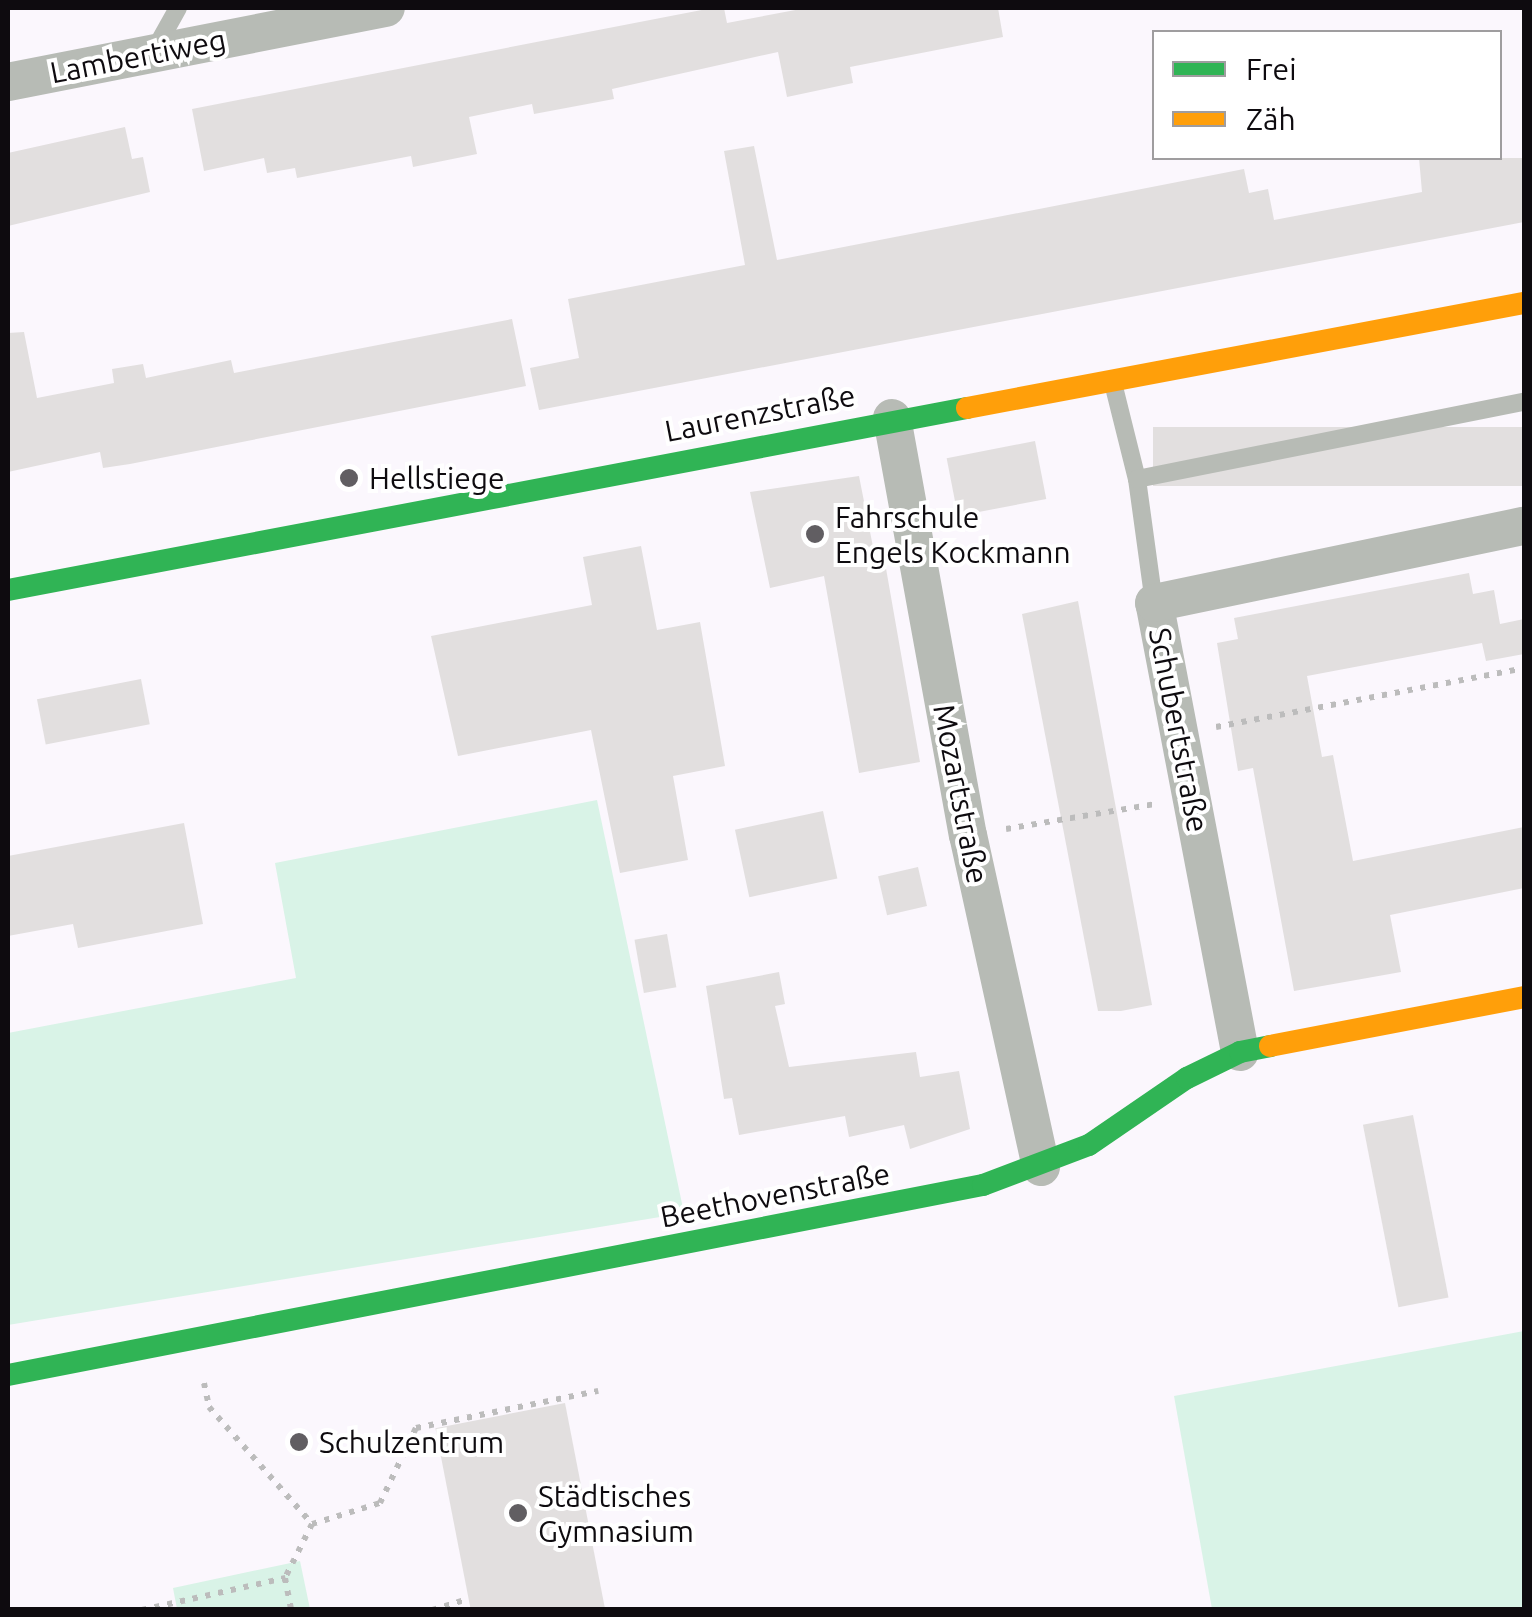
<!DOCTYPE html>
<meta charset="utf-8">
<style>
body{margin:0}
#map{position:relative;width:1532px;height:1617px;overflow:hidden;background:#fbf7fd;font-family:Ubuntu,sans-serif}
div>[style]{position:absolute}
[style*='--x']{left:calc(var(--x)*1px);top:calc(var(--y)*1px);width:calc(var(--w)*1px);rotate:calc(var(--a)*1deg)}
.green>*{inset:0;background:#d9f3e7}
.building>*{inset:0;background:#e2dfdf;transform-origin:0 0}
.path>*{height:6px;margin-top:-3px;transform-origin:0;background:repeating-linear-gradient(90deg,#bcbcbc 0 5px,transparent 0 13px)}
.lane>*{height:18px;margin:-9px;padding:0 9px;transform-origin:9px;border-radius:9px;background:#b7bbb5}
.street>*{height:38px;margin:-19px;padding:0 19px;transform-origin:19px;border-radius:19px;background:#b7bbb5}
.fast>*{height:22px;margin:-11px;padding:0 11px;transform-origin:11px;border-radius:11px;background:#30b455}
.slow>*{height:22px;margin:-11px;padding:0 11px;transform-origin:11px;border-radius:11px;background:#ff9f0a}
.dots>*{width:28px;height:28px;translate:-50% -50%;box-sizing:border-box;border:5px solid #fff;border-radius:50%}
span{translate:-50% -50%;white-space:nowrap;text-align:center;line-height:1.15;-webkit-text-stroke:8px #fff;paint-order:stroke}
.street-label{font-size:30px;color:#0e0b0f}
.poi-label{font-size:30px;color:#0e0b0f}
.left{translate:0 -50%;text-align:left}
.frame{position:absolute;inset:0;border:10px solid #0e0b0f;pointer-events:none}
.legend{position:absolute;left:1152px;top:30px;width:350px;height:130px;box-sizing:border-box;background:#fff;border:2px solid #9f9d9f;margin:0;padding:12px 18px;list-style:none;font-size:30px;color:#0e0b0f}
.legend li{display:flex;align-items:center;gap:20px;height:50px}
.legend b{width:50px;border:2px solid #9f9d9f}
</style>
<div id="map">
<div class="green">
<div style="clip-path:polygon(597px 800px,684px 1213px,8px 1325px,8px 1033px,296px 978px,275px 863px)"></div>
<div style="clip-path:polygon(1524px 1331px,1524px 1609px,1212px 1609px,1174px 1396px)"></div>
<div style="clip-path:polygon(300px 1561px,310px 1609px,177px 1609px,173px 1588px)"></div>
</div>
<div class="building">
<div style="clip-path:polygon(712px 8px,724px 8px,727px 23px,806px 8px,998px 8px,1003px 37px,850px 67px,853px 83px,787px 97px,778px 52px,612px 89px,614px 99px,534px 114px,532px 104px,469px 117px,477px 154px,413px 167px,411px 156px,297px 178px,295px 168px,267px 173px,264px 158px,204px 171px,192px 109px)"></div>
<div style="clip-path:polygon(125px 127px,132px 159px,143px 157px,150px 192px,8px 226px,8px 153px)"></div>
<div style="clip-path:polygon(754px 146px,777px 260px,1244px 169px,1249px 193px,1268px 189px,1274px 220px,1422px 192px,1419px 158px,1524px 158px,1524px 222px,539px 410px,530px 368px,579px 358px,568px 299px,745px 265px,724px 151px)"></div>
<div style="clip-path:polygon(512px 319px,526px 386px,130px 464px,103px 468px,100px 452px,8px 472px,8px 333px,24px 332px,37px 398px,114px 383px,112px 369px,143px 364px,146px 378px,231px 360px,234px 373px)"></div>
<div style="left:1524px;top:427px;width:59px;height:371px;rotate:90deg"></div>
<div style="left:1035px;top:441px;width:59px;height:90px;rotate:79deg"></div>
<div style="clip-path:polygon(859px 476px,875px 557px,884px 557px,920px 762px,859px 773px,824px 576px,770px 588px,750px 492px)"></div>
<div style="clip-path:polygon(641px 546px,657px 630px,700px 622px,725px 766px,673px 776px,688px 860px,620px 873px,591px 730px,458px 756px,431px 636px,592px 605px,583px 557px)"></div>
<div style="clip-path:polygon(1469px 573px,1473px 594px,1494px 590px,1500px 624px,1524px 619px,1524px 654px,1486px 661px,1482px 643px,1307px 676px,1322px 757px,1333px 755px,1353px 861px,1524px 827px,1524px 888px,1390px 915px,1401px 972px,1294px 991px,1253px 768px,1238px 771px,1217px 643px,1238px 639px,1234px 618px)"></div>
<div style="clip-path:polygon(1078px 601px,1152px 1005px,1121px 1011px,1098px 1011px,1022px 614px)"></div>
<div style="left:141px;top:679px;width:46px;height:106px;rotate:79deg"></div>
<div style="left:823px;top:811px;width:69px;height:90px;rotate:78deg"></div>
<div style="clip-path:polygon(184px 823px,203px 924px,78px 948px,73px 924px,8px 936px,8px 856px)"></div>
<div style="left:918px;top:867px;width:40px;height:41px;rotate:77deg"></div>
<div style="left:667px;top:934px;width:54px;height:33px;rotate:80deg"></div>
<div style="clip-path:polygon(779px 972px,785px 1004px,775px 1006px,789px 1067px,916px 1052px,920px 1077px,959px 1071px,970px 1129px,910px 1149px,904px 1125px,849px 1137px,845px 1116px,739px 1135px,732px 1098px,724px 1099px,706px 986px)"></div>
<div style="left:1413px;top:1115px;width:186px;height:51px;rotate:79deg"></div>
<div style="left:565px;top:1403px;width:211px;height:132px;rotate:79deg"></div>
</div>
<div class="path">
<div style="--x:1216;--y:727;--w:314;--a:-10.8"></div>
<div style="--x:1006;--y:829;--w:152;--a:-9.5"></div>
<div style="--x:204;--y:1383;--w:25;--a:78"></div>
<div style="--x:209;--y:1407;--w:156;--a:48.6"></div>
<div style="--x:312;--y:1524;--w:60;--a:116.6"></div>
<div style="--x:285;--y:1578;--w:33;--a:79"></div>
<div style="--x:312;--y:1524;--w:71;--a:-17.2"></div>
<div style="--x:380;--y:1503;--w:83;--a:-64.4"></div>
<div style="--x:416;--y:1428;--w:186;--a:-11.5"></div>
<div style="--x:142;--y:1610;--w:147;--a:-12.6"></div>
<div style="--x:432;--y:1610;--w:37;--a:-17"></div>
</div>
<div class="lane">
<div style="--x:154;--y:51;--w:49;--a:-60.8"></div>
<div style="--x:1113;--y:383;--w:99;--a:76"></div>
<div style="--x:1137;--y:479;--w:125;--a:82.2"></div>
<div style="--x:1137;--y:479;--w:395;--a:-11.3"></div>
</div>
<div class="street">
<div style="--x:8;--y:82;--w:385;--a:-11.1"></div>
<div style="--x:892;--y:418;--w:424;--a:79.7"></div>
<div style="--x:968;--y:835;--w:340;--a:77.6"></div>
<div style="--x:1240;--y:1052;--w:457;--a:-100.8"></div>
<div style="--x:1154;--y:603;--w:378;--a:-11.8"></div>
</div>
<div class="fast">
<div style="--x:8;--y:590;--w:976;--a:-10.75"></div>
<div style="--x:8;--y:1375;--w:993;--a:-11.03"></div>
<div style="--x:983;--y:1185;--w:113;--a:-20.7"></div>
<div style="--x:1089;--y:1145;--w:119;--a:-34.4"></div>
<div style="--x:1187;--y:1078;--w:59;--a:-26.1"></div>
<div style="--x:1240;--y:1052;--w:31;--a:-11"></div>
</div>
<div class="slow">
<div style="--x:967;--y:408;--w:567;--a:-10.68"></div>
<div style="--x:1270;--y:1046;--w:259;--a:-10.9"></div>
</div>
<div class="dots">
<div style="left:349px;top:478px;background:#615e62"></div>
<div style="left:815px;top:534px;background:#615e62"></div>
<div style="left:299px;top:1442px;background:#615e62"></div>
<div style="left:518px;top:1513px;background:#615e62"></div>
</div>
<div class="street-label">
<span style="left:138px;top:56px;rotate:-11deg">Lambertiweg</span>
<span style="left:760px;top:413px;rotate:-11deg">Laurenzstraße</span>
<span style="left:1179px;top:730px;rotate:79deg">Schubertstraße</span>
<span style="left:961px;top:794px;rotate:79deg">Mozartstraße</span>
<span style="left:775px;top:1195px;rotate:-11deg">Beethovenstraße</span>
</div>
<div class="poi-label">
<span class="left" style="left:369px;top:478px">Hellstiege</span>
<span class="left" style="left:835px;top:534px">Fahrschule<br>Engels Kockmann</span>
<span class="left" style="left:319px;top:1442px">Schulzentrum</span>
<span class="left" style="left:538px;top:1513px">Städtisches<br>Gymnasium</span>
</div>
<div class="frame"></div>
<ul class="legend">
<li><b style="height:12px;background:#30b455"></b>Frei</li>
<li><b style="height:12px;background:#ff9f0a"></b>Zäh</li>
</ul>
</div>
